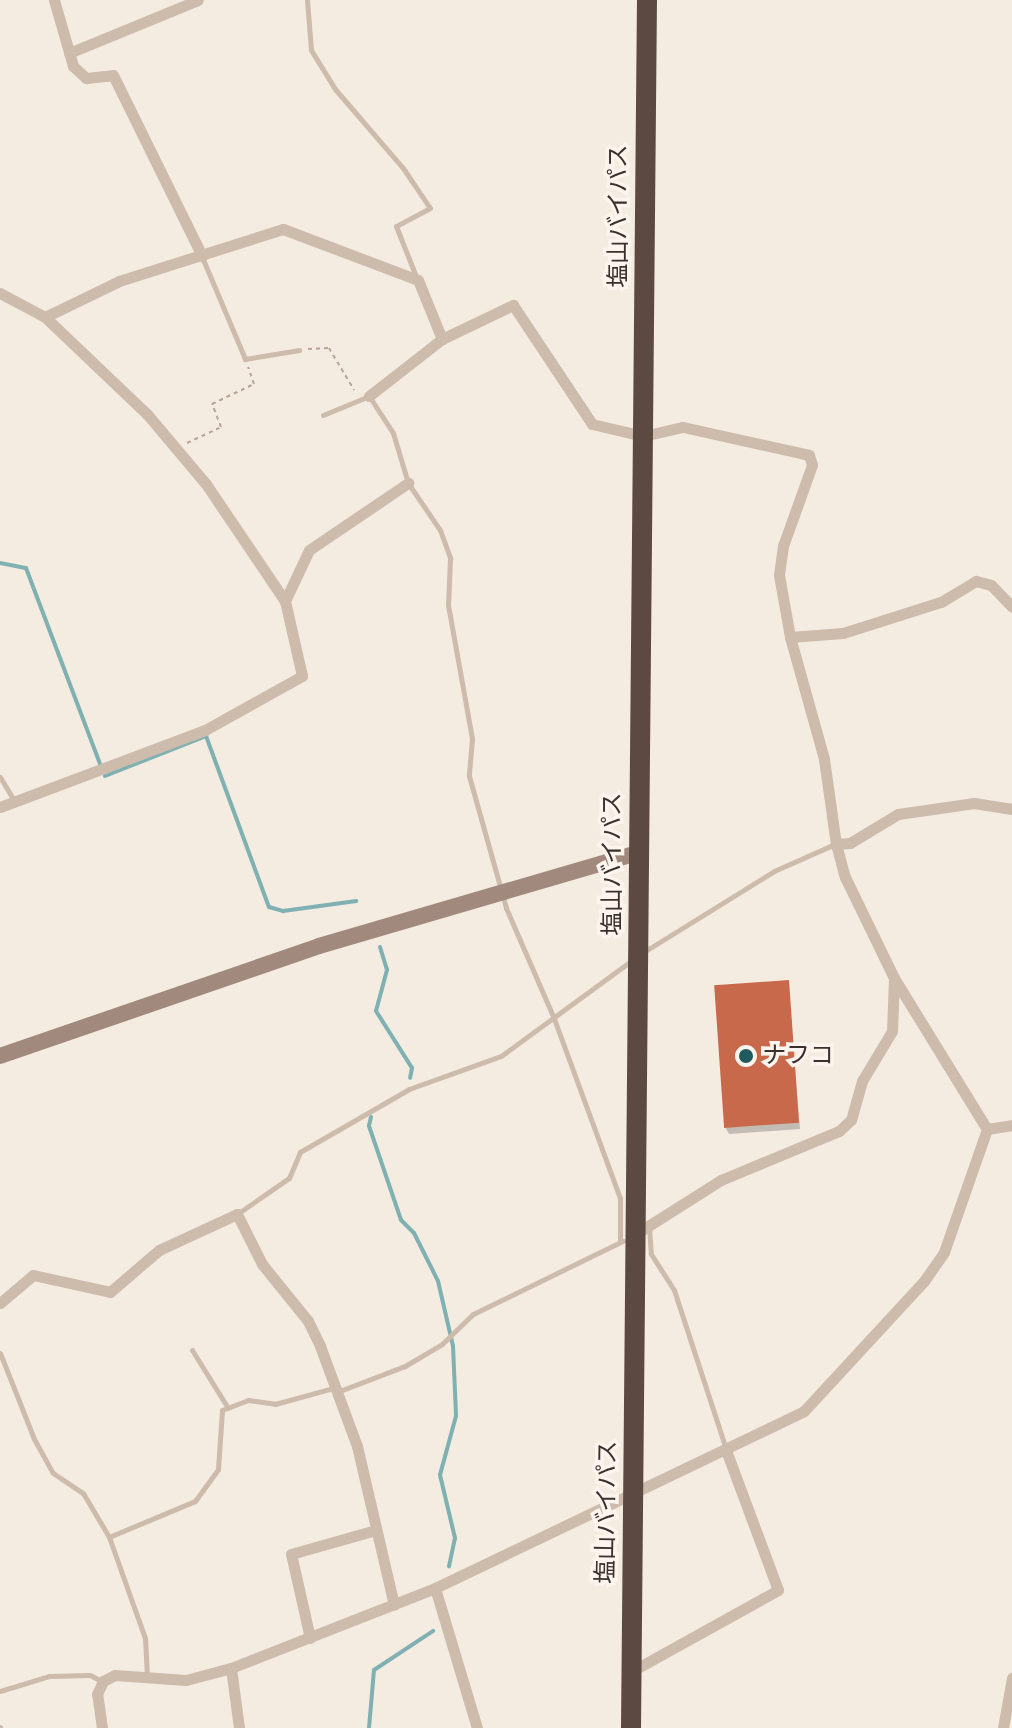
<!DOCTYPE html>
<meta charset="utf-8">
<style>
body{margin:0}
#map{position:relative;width:1012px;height:1728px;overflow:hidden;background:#f4ebe1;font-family:Roboto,"Noto Sans JP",sans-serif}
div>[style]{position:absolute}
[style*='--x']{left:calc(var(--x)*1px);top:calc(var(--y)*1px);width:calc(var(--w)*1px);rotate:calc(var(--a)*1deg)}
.shadow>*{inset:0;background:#0003}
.stream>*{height:4px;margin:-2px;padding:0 2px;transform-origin:2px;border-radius:2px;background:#7fb0b2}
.building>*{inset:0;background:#c8694b;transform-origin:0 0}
.path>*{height:2px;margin-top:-1px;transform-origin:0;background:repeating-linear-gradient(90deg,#b9a596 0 4px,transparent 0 8px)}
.lane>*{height:5px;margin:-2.5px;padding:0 2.5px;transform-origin:2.5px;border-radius:2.5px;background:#cdbbac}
.street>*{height:11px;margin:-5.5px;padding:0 5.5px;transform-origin:5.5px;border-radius:5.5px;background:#cdbbac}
.secondary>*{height:16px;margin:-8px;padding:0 8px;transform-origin:8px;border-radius:8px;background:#a18a7d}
.highway>*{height:20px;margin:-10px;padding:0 10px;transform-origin:10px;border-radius:10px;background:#5c4a42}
.dots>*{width:22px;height:22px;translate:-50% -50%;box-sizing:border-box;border:4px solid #fbf5ee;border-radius:50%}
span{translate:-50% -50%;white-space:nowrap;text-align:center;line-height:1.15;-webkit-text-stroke:7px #fbf5ee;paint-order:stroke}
.street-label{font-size:24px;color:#3b302b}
.poi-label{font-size:24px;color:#3b302b}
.left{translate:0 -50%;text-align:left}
</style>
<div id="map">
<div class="shadow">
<div style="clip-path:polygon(788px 982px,800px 1129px,729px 1134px,725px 1127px)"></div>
</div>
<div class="stream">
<div style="--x:0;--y:563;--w:26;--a:11"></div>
<div style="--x:26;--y:568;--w:210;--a:69.3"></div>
<div style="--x:105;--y:776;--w:109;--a:-21.6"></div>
<div style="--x:206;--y:736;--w:182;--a:69.8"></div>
<div style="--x:269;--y:907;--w:15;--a:16"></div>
<div style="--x:283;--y:911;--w:74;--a:-7.8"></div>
<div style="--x:380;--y:947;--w:24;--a:73"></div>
<div style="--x:387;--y:970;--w:42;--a:105"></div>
<div style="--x:376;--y:1011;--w:67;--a:57.7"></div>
<div style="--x:412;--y:1068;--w:10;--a:101"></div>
<div style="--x:371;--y:1117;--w:9;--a:103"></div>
<div style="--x:369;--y:1126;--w:99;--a:71.2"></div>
<div style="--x:401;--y:1220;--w:18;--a:45"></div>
<div style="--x:414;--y:1233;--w:54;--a:63.4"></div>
<div style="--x:438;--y:1281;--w:67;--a:77"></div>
<div style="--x:453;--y:1346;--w:70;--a:87.5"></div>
<div style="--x:456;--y:1416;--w:61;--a:105.2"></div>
<div style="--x:440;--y:1475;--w:65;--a:76.6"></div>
<div style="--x:455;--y:1538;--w:29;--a:102"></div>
<div style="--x:369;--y:1728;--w:58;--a:-85.1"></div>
<div style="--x:374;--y:1670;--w:71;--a:-33.5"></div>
</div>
<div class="building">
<div style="left:789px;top:980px;width:143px;height:75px;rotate:86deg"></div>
</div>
<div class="path">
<div style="--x:308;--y:349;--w:21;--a:-3"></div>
<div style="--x:329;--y:348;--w:49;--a:59.2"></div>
<div style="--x:187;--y:443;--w:38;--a:-25"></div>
<div style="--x:221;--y:427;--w:25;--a:-111"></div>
<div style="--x:212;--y:404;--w:47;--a:-25.5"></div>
<div style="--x:254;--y:384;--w:18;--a:-109"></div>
</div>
<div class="lane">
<div style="--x:307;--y:0;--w:50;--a:85.4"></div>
<div style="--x:311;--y:50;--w:46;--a:58.4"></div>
<div style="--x:335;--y:89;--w:104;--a:49.3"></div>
<div style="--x:403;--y:168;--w:48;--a:56"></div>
<div style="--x:430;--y:208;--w:38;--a:152"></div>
<div style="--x:396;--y:226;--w:57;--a:68.4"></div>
<div style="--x:202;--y:257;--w:111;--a:67.1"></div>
<div style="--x:245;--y:359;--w:55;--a:-9.5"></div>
<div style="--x:323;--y:415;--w:50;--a:-22.4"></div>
<div style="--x:369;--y:396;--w:44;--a:57"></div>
<div style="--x:393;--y:433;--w:52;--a:73.3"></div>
<div style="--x:408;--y:483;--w:57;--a:55.8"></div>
<div style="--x:440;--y:530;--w:30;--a:70"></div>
<div style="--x:450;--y:558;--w:47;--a:92.4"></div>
<div style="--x:448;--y:605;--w:136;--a:79.8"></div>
<div style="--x:472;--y:739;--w:37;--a:95"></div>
<div style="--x:469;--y:776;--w:137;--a:74.3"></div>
<div style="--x:506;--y:908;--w:118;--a:66.5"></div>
<div style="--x:553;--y:1016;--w:194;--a:69.8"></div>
<div style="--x:620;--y:1198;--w:44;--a:90"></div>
<div style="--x:0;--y:777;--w:27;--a:59"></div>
<div style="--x:642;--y:953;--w:155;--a:-31.8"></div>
<div style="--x:774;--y:871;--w:67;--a:-23.9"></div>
<div style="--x:237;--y:1214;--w:63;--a:-34.7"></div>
<div style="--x:289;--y:1178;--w:28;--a:-67"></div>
<div style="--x:300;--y:1152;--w:126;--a:-30"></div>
<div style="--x:409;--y:1089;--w:98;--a:-19.7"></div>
<div style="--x:501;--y:1056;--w:161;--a:-36.2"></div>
<div style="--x:649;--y:1227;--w:27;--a:86"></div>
<div style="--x:651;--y:1254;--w:43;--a:57.4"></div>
<div style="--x:674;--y:1290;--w:167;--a:71.9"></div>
<div style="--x:192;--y:1350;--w:68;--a:58.2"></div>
<div style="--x:0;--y:1353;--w:92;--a:68.4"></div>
<div style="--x:34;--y:1439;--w:39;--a:61"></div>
<div style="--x:53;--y:1473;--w:36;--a:34"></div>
<div style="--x:83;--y:1493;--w:51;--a:59.4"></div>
<div style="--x:109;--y:1537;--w:107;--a:70.4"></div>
<div style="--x:145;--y:1638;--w:36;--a:87"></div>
<div style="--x:337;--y:1392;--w:73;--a:-20.9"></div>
<div style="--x:405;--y:1366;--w:43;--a:-30.7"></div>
<div style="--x:442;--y:1344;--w:43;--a:-44.1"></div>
<div style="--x:473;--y:1314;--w:167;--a:-26"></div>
<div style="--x:109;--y:1537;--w:93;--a:-22.7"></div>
<div style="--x:195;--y:1501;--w:39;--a:-54"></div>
<div style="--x:218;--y:1469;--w:59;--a:-86.1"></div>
<div style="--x:222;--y:1410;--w:28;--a:-21"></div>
<div style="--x:248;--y:1400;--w:27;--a:8"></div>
<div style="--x:275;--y:1404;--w:60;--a:-15.4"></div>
<div style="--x:0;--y:1691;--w:51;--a:-17"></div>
<div style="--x:49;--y:1676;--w:41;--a:-1.4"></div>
<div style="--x:90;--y:1675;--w:13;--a:27"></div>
<div style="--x:0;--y:1727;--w:1;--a:90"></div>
</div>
<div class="street">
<div style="--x:54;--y:0;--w:69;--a:73.9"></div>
<div style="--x:73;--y:66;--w:18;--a:43"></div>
<div style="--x:86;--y:78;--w:27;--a:-6"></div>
<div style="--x:113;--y:75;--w:202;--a:63.8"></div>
<div style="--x:69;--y:53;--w:139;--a:-22.3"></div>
<div style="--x:0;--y:293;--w:51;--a:28.1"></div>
<div style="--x:45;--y:317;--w:141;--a:43.6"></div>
<div style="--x:147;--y:414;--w:92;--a:49.9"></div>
<div style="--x:206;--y:484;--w:141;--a:56"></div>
<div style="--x:285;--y:601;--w:77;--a:77.2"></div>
<div style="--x:302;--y:676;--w:111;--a:150.9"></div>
<div style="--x:205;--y:730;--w:219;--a:159.4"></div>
<div style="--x:45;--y:317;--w:82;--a:-25.9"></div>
<div style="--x:119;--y:281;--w:172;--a:-17.6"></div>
<div style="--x:283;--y:229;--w:144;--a:20.7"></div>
<div style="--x:418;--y:280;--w:64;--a:67.9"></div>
<div style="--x:369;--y:396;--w:93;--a:-38"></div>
<div style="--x:442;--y:339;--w:79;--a:-25.6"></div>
<div style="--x:513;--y:305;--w:143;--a:56.4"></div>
<div style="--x:592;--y:424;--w:52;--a:13.2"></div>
<div style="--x:643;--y:436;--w:41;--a:-12.7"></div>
<div style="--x:683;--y:427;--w:129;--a:12.5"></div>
<div style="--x:809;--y:455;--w:10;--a:73"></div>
<div style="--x:812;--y:465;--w:86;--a:109.7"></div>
<div style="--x:783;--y:546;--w:29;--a:98"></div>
<div style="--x:779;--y:575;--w:63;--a:79.9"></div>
<div style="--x:790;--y:637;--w:127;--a:74.4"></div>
<div style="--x:824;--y:759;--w:86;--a:82"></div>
<div style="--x:836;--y:844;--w:34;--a:75"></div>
<div style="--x:845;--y:877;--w:112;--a:64.1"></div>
<div style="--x:894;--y:978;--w:177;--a:58.4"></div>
<div style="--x:285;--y:601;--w:56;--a:-64.8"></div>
<div style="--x:309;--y:550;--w:120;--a:-34.1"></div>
<div style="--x:790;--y:637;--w:53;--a:-4.3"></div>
<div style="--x:843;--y:633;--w:103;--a:-17.6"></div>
<div style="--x:941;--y:602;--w:41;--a:-31"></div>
<div style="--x:976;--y:581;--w:16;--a:15"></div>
<div style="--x:991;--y:585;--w:30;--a:46"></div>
<div style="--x:836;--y:844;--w:14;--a:-4"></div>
<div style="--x:850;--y:843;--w:56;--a:-31.1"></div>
<div style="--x:898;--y:814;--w:77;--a:-8.2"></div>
<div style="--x:974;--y:803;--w:38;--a:9"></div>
<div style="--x:987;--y:1129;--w:25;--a:-9"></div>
<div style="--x:634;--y:1235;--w:103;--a:-32.3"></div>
<div style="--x:721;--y:1180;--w:128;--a:-22.6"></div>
<div style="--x:839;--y:1131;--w:16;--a:-43"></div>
<div style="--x:851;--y:1120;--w:41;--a:-74.2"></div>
<div style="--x:862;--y:1081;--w:58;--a:-59"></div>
<div style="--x:892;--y:1031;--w:52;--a:-87.8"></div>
<div style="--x:0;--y:1303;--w:43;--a:-40.3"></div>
<div style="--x:33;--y:1275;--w:79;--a:12.4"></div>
<div style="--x:110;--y:1292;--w:65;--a:-40.6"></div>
<div style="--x:159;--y:1250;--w:86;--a:-24.8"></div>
<div style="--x:237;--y:1214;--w:56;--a:63.4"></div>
<div style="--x:262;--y:1264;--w:73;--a:51.1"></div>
<div style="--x:308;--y:1321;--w:28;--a:64"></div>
<div style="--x:320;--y:1346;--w:107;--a:69.7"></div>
<div style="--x:357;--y:1446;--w:163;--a:76.9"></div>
<div style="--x:435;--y:1588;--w:146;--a:73.3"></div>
<div style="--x:310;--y:1638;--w:86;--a:-102.7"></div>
<div style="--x:291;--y:1554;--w:88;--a:-15.8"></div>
<div style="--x:231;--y:1668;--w:61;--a:82.4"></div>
<div style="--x:632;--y:1671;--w:167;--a:-29"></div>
<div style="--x:778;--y:1590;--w:149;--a:-110.4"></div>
<div style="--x:102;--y:1728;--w:34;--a:-98"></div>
<div style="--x:97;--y:1694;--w:14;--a:-65"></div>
<div style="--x:103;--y:1681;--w:13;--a:-27"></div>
<div style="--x:115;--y:1675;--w:71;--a:4"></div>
<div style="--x:186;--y:1680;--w:47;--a:-14.9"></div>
<div style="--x:231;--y:1668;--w:219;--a:-21.4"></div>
<div style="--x:435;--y:1588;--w:409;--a:-25.6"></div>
<div style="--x:804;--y:1411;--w:177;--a:-47.3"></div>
<div style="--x:924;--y:1281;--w:35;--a:-55"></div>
<div style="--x:944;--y:1252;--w:130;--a:-70.7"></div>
<div style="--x:1003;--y:1728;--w:51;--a:-79.8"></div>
</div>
<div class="secondary">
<div style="--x:0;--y:1056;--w:337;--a:-19"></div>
<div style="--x:319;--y:946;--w:332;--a:-16.3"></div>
</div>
<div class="highway">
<div style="--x:631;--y:1728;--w:1728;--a:-89.47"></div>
</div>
<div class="dots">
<div style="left:746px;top:1056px;background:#1f5a5e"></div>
</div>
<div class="street-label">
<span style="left:619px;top:216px;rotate:-90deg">塩山バイパス</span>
<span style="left:613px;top:864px;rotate:-90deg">塩山バイパス</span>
<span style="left:607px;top:1512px;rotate:-89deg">塩山バイパス</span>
</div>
<div class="poi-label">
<span class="left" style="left:762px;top:1056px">ナフコ</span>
</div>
</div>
